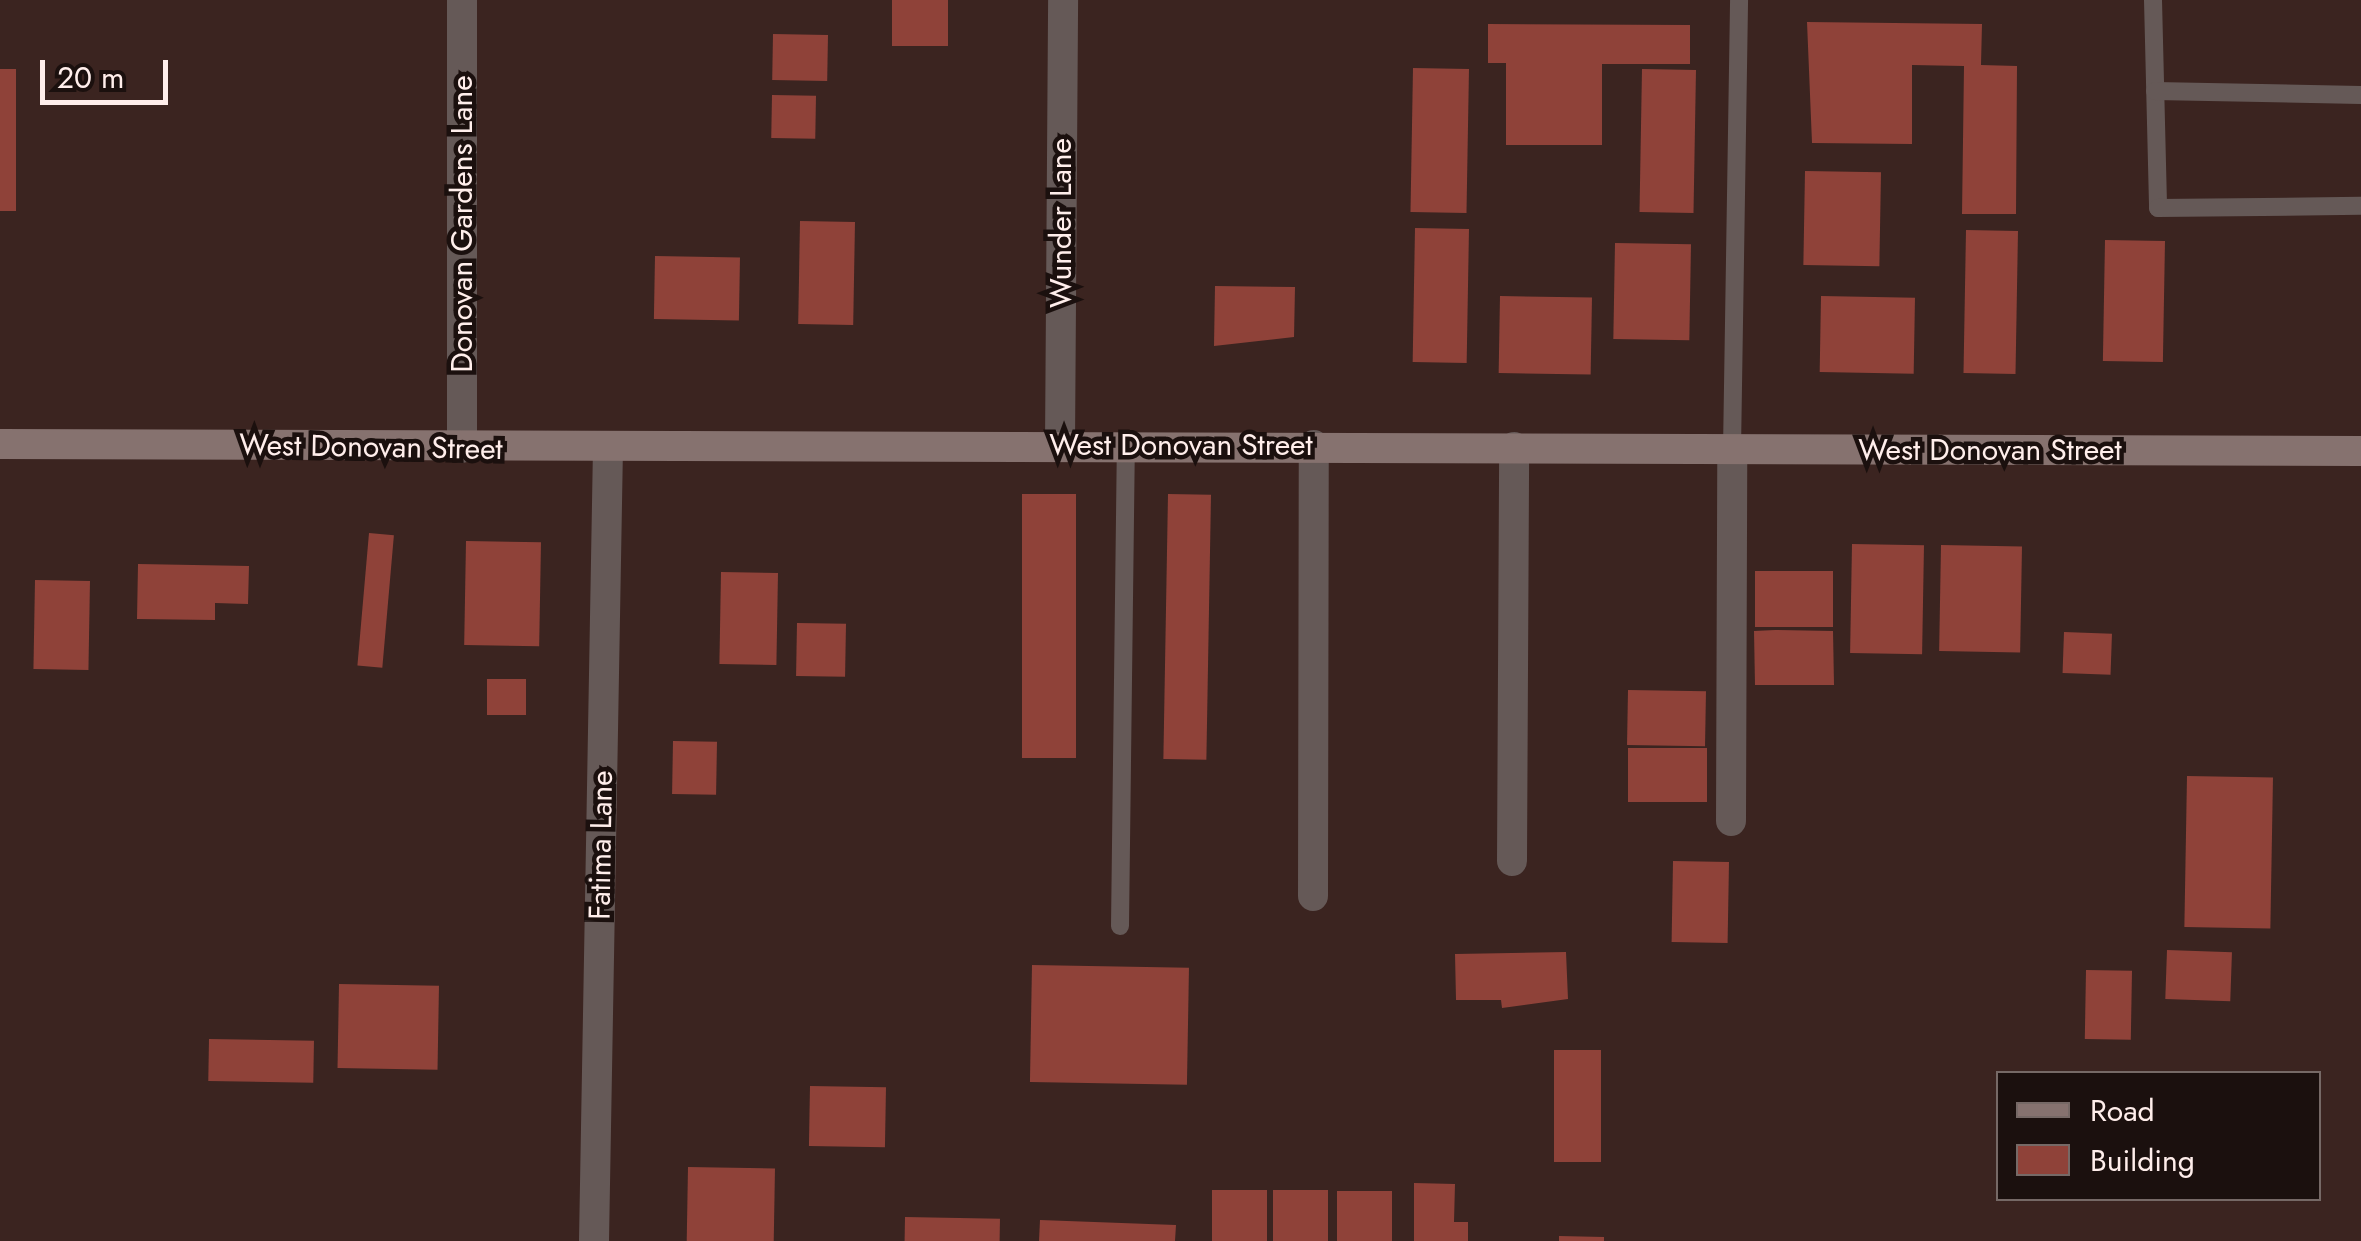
<!DOCTYPE html>
<style>
body{margin:0}
#map{position:relative;width:2361px;height:1241px;overflow:hidden;background:#3b2420;font-family:Jost,sans-serif}
div>[style]{position:absolute}
[style*='--x']{left:calc(var(--x)*1px);top:calc(var(--y)*1px);width:calc(var(--w)*1px);rotate:calc(var(--a)*1deg)}
.building>*{inset:0;background:#8f4239;transform-origin:0 0}
.lane>*{height:18px;margin:-9px;padding:0 9px;transform-origin:9px;border-radius:9px;background:#655957}
.street>*{height:30px;margin:-15px;padding:0 15px;transform-origin:15px;border-radius:15px;background:#655957}
.secondary>*{height:30px;margin:-15px;padding:0 15px;transform-origin:15px;border-radius:15px;background:#86726f}
span{translate:-50% -50%;white-space:nowrap;text-align:center;line-height:1.15;-webkit-text-stroke:9px #1b100e;paint-order:stroke}
.street-label{font-size:30px;color:#ffeeeb}
.legend{position:absolute;left:1996px;top:1071px;width:325px;height:130px;box-sizing:border-box;background:#1b100e;border:2px solid #766966;margin:0;padding:12px 18px;list-style:none;font-size:30px;color:#ffeeeb}
.legend li{display:flex;align-items:center;gap:20px;height:50px}
.legend b{width:50px;border:2px solid #766966}
.scale{position:absolute;left:40px;top:60px;width:128px;height:45px;box-sizing:border-box;border:5px solid #ffeeeb;border-top:0;padding-left:12px;font-size:30px;line-height:35px;white-space:nowrap;color:#ffeeeb;-webkit-text-stroke:8px #1b100e;paint-order:stroke}
</style>
<div id="map">
<div class="building">
<div style="left:892px;top:0;width:56px;height:46px"></div>
<div style="clip-path:polygon(1807px 22px,1982px 24px,1981px 65px,2017px 66px,2016px 214px,1962px 214px,1964px 66px,1912px 65px,1912px 144px,1812px 143px)"></div>
<div style="clip-path:polygon(1488px 24px,1690px 25px,1690px 64px,1602px 64px,1602px 145px,1506px 145px,1506px 63px,1488px 63px)"></div>
<div style="left:773px;top:34px;width:55px;height:46px;rotate:1deg"></div>
<div style="left:1413px;top:68px;width:56px;height:144px;rotate:1deg"></div>
<div style="left:0;top:69px;width:16px;height:142px"></div>
<div style="left:1642px;top:69px;width:54px;height:143px;rotate:1deg"></div>
<div style="left:772px;top:95px;width:44px;height:43px;rotate:1deg"></div>
<div style="left:1805px;top:171px;width:76px;height:94px;rotate:1deg"></div>
<div style="left:800px;top:221px;width:55px;height:103px;rotate:1deg"></div>
<div style="left:1415px;top:228px;width:54px;height:134px;rotate:1deg"></div>
<div style="left:1966px;top:230px;width:52px;height:143px;rotate:1deg"></div>
<div style="left:2105px;top:240px;width:60px;height:121px;rotate:1deg"></div>
<div style="left:1615px;top:243px;width:76px;height:96px;rotate:1deg"></div>
<div style="left:655px;top:256px;width:85px;height:63px;rotate:1deg"></div>
<div style="clip-path:polygon(1215px 286px,1295px 287px,1294px 337px,1214px 346px)"></div>
<div style="left:1500px;top:296px;width:92px;height:77px;rotate:1deg"></div>
<div style="left:1821px;top:296px;width:94px;height:76px;rotate:1deg"></div>
<div style="left:1022px;top:494px;width:54px;height:264px"></div>
<div style="left:1168px;top:494px;width:43px;height:265px;rotate:1deg"></div>
<div style="left:369px;top:533px;width:25px;height:133px;rotate:5deg"></div>
<div style="left:466px;top:541px;width:75px;height:104px;rotate:1deg"></div>
<div style="left:1852px;top:544px;width:72px;height:109px;rotate:1deg"></div>
<div style="left:1941px;top:545px;width:81px;height:106px;rotate:1deg"></div>
<div style="clip-path:polygon(138px 564px,249px 566px,248px 604px,215px 603px,215px 620px,137px 619px)"></div>
<div style="left:1755px;top:571px;width:78px;height:56px"></div>
<div style="left:721px;top:572px;width:57px;height:92px;rotate:1deg"></div>
<div style="left:35px;top:580px;width:55px;height:89px;rotate:1deg"></div>
<div style="left:797px;top:623px;width:49px;height:53px;rotate:1deg"></div>
<div style="clip-path:polygon(1775px 630px,1833px 631px,1834px 685px,1755px 685px,1754px 631px)"></div>
<div style="left:2064px;top:632px;width:48px;height:41px;rotate:2deg"></div>
<div style="left:487px;top:679px;width:39px;height:36px"></div>
<div style="left:1628px;top:690px;width:78px;height:55px;rotate:1deg"></div>
<div style="left:673px;top:741px;width:44px;height:53px;rotate:1deg"></div>
<div style="left:1628px;top:748px;width:79px;height:54px"></div>
<div style="left:2187px;top:776px;width:86px;height:151px;rotate:1deg"></div>
<div style="left:1729px;top:862px;width:81px;height:56px;rotate:91deg"></div>
<div style="left:2167px;top:950px;width:65px;height:49px;rotate:2deg"></div>
<div style="clip-path:polygon(1566px 952px,1568px 999px,1502px 1008px,1501px 1000px,1456px 1000px,1455px 954px)"></div>
<div style="left:1032px;top:965px;width:157px;height:117px;rotate:1deg"></div>
<div style="left:2086px;top:970px;width:46px;height:69px;rotate:1deg"></div>
<div style="left:339px;top:984px;width:100px;height:84px;rotate:1deg"></div>
<div style="left:209px;top:1039px;width:105px;height:42px;rotate:1deg"></div>
<div style="left:1554px;top:1050px;width:47px;height:112px"></div>
<div style="left:810px;top:1086px;width:76px;height:60px;rotate:1deg"></div>
<div style="left:688px;top:1167px;width:87px;height:74px;rotate:1deg"></div>
<div style="clip-path:polygon(1414px 1183px,1455px 1184px,1454px 1222px,1468px 1222px,1468px 1241px,1414px 1241px)"></div>
<div style="left:1212px;top:1190px;width:55px;height:51px"></div>
<div style="left:1273px;top:1190px;width:55px;height:51px"></div>
<div style="left:1337px;top:1191px;width:55px;height:50px"></div>
<div style="left:905px;top:1217px;width:95px;height:24px;rotate:1deg"></div>
<div style="clip-path:polygon(1040px 1220px,1176px 1225px,1175px 1241px,1039px 1241px)"></div>
<div style="clip-path:polygon(1559px 1236px,1604px 1237px,1604px 1241px,1559px 1241px)"></div>
</div>
<div class="lane">
<div style="--x:2153;--y:0;--w:208;--a:88.6"></div>
<div style="--x:2158;--y:208;--w:203;--a:-0.6"></div>
<div style="--x:2155;--y:91;--w:206;--a:1.1"></div>
<div style="--x:1732;--y:450;--w:450;--a:-89.1"></div>
<div style="--x:1120;--y:926;--w:481;--a:-89.3"></div>
</div>
<div class="street">
<div style="--x:462;--y:0;--w:448;--a:90"></div>
<div style="--x:1060;--y:445;--w:445;--a:-89.6"></div>
<div style="--x:1731;--y:821;--w:371;--a:-89.8"></div>
<div style="--x:1512;--y:861;--w:414;--a:-89.7"></div>
<div style="--x:1313;--y:896;--w:451;--a:-89.9"></div>
<div style="--x:594;--y:1241;--w:792;--a:-88.99"></div>
</div>
<div class="secondary">
<div style="--x:0;--y:444;--w:2361;--a:0.17"></div>
</div>
<div class="street-label">
<span style="left:1061px;top:223px;rotate:-90deg">Wunder Lane</span>
<span style="left:462px;top:224px;rotate:-90deg">Donovan Gardens Lane</span>
<span style="left:1181px;top:445px">West Donovan Street</span>
<span style="left:371px;top:447px;rotate:1deg">West Donovan Street</span>
<span style="left:1990px;top:450px">West Donovan Street</span>
<span style="left:601px;top:845px;rotate:-89deg">Fatima Lane</span>
</div>
<ul class="legend">
<li><b style="height:12px;background:#86726f"></b>Road</li>
<li><b style="height:28px;background:#8f4239"></b>Building</li>
</ul>
<div class="scale">20 m</div>
</div>
